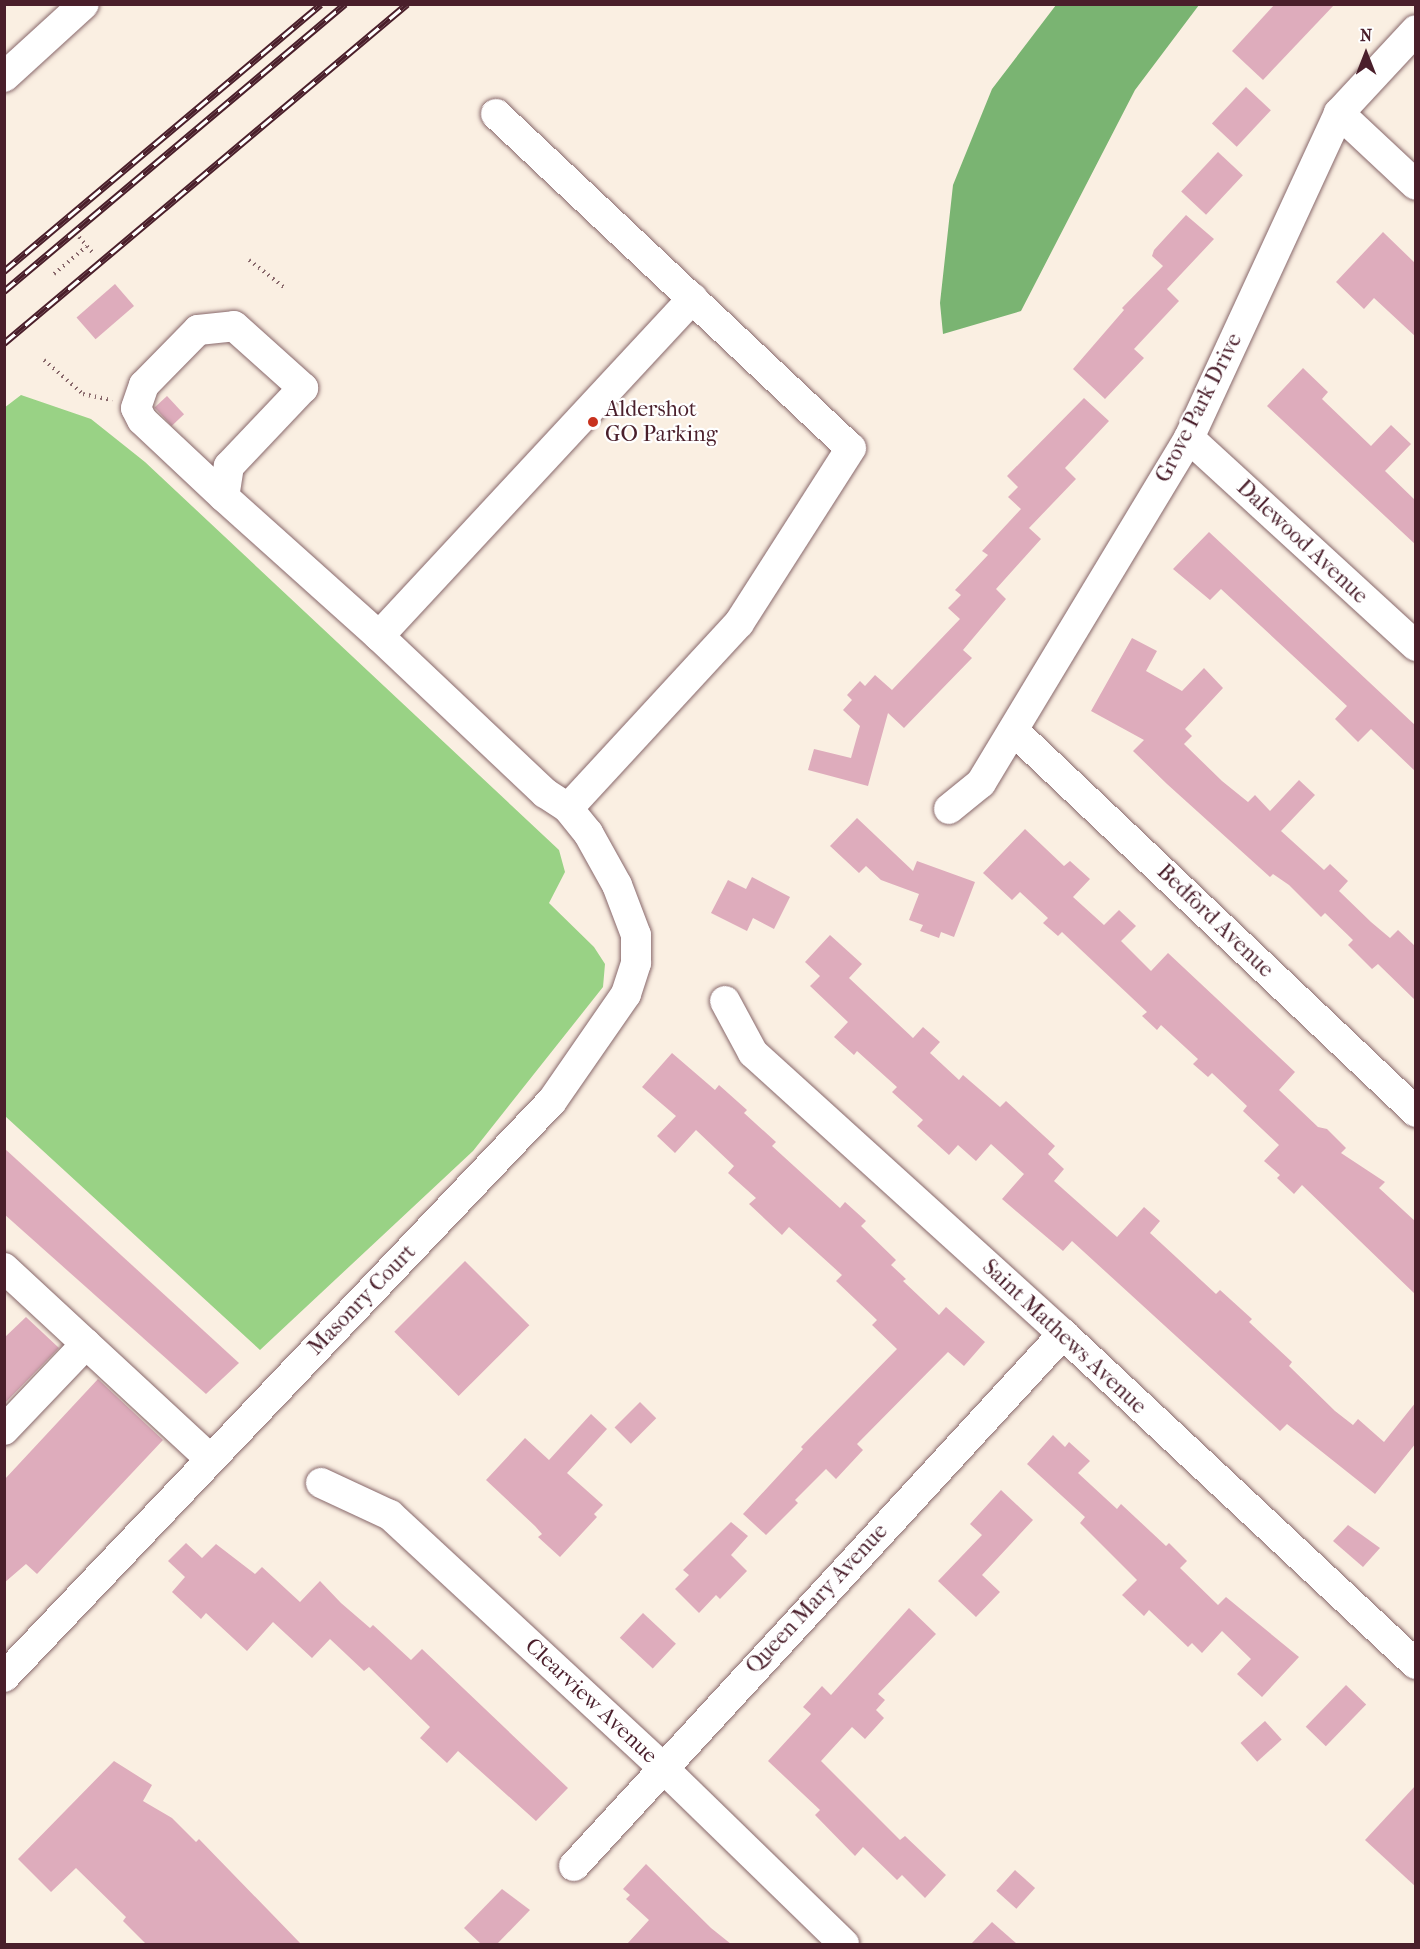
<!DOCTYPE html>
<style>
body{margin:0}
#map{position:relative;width:1420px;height:1949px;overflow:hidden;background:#faefe2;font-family:"IM FELL French Canon",serif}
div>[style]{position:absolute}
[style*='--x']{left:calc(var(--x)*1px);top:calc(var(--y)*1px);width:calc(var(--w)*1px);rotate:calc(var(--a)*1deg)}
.green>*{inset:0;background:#99d285}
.forest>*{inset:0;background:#7ab472}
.building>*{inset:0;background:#deacbc;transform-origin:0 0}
.path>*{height:4px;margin-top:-2px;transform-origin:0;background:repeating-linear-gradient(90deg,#88686b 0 1.5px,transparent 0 6px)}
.roads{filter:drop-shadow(0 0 2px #88686b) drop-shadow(0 0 2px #88686b)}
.minor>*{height:30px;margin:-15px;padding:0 15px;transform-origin:15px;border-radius:15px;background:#fff}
.rail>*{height:7px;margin-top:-3.5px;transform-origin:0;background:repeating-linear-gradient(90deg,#fff 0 14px,#4a1f2b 0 28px);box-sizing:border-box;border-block:2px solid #4a1f2b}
.dots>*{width:16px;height:16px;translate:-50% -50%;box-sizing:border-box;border:3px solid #fff;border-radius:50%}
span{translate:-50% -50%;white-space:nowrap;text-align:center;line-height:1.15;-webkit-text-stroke:4.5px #fff;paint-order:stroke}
.street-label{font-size:22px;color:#4a1f2b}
.poi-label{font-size:22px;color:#4a1f2b}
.left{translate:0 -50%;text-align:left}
.frame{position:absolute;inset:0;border:6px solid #4a1f2b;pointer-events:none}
.north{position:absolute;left:1336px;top:24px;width:60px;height:60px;-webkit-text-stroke:4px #fff;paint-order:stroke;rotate:0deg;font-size:16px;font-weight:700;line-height:24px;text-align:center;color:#4a1f2b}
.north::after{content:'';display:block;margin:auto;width:21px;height:27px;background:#4a1f2b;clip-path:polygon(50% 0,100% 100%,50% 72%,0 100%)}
</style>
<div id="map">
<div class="green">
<div style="clip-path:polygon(21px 395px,91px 419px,145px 462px,559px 850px,565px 872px,549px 903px,594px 947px,605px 964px,603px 987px,473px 1151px,260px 1350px,5px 1116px,4px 408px)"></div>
</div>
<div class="forest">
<div style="clip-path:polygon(1056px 5px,1199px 5px,1135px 90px,1021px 311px,943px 334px,940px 303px,953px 185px,992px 89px)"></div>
</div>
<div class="building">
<div style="clip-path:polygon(1275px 4px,1335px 4px,1263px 80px,1232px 51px)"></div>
<div style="left:1246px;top:87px;width:34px;height:50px;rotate:43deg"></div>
<div style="left:1218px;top:152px;width:34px;height:54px;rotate:43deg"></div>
<div style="clip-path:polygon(1186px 215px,1214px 239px,1167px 289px,1179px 301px,1134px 349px,1144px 358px,1105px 399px,1073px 369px,1124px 310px,1122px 308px,1163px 266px,1152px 256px,1154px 250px)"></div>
<div style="clip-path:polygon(1383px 232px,1416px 264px,1416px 337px,1374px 298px,1364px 309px,1336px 282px)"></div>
<div style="left:115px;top:284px;width:29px;height:51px;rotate:49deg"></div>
<div style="clip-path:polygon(1303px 368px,1328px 392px,1322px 399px,1371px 446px,1391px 425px,1411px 444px,1385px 471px,1416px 501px,1416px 545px,1267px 406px)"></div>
<div style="left:167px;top:396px;width:25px;height:17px;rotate:47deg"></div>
<div style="clip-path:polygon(1084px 398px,1109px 421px,1065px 468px,1076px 479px,1029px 528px,1041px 539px,996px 589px,1006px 599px,963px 650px,972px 658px,904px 728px,888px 713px,868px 786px,808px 770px,814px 749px,851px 758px,860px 726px,843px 710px,852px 700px,847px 695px,860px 681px,865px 686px,875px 675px,892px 690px,960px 619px,948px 608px,961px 595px,955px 590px,988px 555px,982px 551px,1021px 509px,1008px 497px,1018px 487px,1007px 476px)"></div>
<div style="clip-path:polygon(1209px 532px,1416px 726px,1416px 772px,1371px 729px,1358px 742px,1335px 719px,1347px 706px,1221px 589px,1210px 600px,1173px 569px)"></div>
<div style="clip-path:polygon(1132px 638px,1157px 651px,1146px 671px,1182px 691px,1204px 668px,1223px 688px,1185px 729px,1192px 736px,1184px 744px,1222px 781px,1248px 802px,1255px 795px,1270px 811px,1299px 780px,1315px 795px,1281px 831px,1324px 870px,1330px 864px,1348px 881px,1339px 891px,1371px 922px,1390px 938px,1398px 930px,1416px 947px,1416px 1001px,1378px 964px,1372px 969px,1348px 945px,1353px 940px,1325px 913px,1321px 917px,1289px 885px,1273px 874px,1270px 877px,1167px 784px,1133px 751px,1144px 740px,1091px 711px)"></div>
<div style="clip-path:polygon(857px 818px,913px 871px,917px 861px,975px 882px,954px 937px,941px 932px,939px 938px,920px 931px,923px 925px,909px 920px,919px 894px,881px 880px,866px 866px,859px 873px,830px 846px)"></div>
<div style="clip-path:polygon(1025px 829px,1064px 866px,1070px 861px,1090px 879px,1073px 897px,1104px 925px,1119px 910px,1136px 926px,1121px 941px,1151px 971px,1168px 953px,1295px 1072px,1279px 1090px,1318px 1127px,1327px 1129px,1346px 1148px,1341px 1153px,1385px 1182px,1379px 1188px,1416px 1222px,1416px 1295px,1302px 1185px,1294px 1194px,1277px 1178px,1280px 1175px,1264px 1161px,1279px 1145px,1243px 1111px,1247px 1106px,1212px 1073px,1208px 1077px,1193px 1064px,1198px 1059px,1161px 1025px,1157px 1030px,1142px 1016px,1147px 1012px,1062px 932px,1058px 936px,1043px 923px,1048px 918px,1020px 892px,1012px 900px,983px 873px)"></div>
<div style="clip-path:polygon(752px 877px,790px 897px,774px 929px,753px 918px,747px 931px,711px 913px,728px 880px,746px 889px)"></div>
<div style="clip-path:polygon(830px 935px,862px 964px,849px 978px,913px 1038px,923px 1027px,940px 1042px,930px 1053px,959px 1080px,963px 1075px,1000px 1107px,1006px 1101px,1055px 1146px,1048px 1154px,1064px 1169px,1054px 1181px,1117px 1237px,1144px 1207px,1160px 1221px,1150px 1233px,1216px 1294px,1220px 1290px,1252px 1319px,1249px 1322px,1292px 1362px,1289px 1366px,1335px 1411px,1353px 1425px,1358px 1419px,1384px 1442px,1416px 1402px,1416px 1443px,1375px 1494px,1287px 1424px,1280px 1431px,1072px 1241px,1063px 1251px,1002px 1199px,1024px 1174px,991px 1144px,976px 1161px,958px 1145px,949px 1155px,917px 1126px,923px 1120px,892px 1092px,897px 1087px,857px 1051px,854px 1055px,834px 1037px,848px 1022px,810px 986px,820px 976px,805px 962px)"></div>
<div style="clip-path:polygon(672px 1053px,715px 1090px,719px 1085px,747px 1110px,744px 1113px,776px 1142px,772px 1146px,840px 1208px,845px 1202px,866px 1221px,861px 1226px,896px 1260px,891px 1265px,906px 1279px,903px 1281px,939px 1315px,946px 1307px,985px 1342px,964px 1366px,948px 1352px,857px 1444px,863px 1450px,836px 1479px,826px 1469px,795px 1500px,798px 1503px,766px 1535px,743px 1514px,803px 1449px,801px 1447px,897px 1349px,872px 1325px,877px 1320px,836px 1281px,842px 1275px,789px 1227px,782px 1235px,749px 1204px,756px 1198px,728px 1173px,734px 1166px,696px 1130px,675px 1153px,657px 1136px,676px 1116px,642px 1087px)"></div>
<div style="clip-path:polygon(4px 1148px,239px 1363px,206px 1394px,4px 1214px)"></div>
<div style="left:465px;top:1261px;width:91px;height:100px;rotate:45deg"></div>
<div style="clip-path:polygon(26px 1317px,59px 1348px,4px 1404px,4px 1338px)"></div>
<div style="clip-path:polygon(98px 1379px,163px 1440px,37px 1574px,26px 1564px,4px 1583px,4px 1480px)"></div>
<div style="left:640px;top:1402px;width:23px;height:36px;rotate:45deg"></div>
<div style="clip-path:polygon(591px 1414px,607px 1429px,567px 1473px,603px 1505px,594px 1514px,597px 1517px,560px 1557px,538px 1537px,542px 1534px,535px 1526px,486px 1480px,525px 1438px,549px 1460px)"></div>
<div style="clip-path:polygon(1053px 1435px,1065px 1447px,1069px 1442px,1090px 1461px,1078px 1473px,1117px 1509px,1121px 1504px,1166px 1546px,1169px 1543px,1187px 1561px,1180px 1568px,1218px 1605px,1226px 1597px,1299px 1657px,1262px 1697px,1237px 1674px,1251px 1659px,1222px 1631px,1202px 1653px,1192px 1643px,1188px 1647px,1149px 1610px,1144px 1616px,1122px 1595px,1137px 1580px,1080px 1523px,1085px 1517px,1027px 1464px)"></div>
<div style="clip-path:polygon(1001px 1490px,1033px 1520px,982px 1575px,1000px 1592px,976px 1617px,938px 1581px,982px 1535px,970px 1524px)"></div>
<div style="clip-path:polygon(731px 1522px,748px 1536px,731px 1555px,747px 1571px,720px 1599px,716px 1595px,699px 1613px,675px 1589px,689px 1575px,683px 1570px)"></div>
<div style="clip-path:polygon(1348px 1525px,1380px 1548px,1363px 1567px,1333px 1541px)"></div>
<div style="clip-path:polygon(186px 1543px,202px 1558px,216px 1544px,255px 1574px,262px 1567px,300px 1602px,320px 1581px,341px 1603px,370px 1628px,373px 1625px,411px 1660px,422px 1649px,568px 1788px,536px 1821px,458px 1751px,447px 1763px,420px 1738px,430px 1727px,369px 1667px,364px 1671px,330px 1639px,312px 1658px,273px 1622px,247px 1651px,206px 1613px,201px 1619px,172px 1592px,185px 1577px,168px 1561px)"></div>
<div style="clip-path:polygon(909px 1608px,936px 1634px,878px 1694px,885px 1700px,876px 1710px,884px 1718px,865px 1739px,852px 1727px,821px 1761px,900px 1840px,905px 1836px,946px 1875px,925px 1898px,902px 1875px,897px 1880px,863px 1847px,855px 1856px,815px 1815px,820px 1810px,768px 1761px,811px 1714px,803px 1707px,822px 1686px,831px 1695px)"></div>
<div style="left:643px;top:1613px;width:45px;height:34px;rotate:43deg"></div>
<div style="left:1346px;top:1685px;width:28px;height:58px;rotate:44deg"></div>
<div style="left:1265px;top:1721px;width:25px;height:33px;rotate:48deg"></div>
<div style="clip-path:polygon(114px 1761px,152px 1785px,143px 1801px,172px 1818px,196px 1842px,199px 1839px,301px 1944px,146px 1944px,123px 1921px,126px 1917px,76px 1868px,51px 1892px,18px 1859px)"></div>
<div style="clip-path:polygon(1416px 1785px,1416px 1887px,1365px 1840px)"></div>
<div style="clip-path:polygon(646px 1864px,711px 1928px,731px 1944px,627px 1944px,649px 1920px,626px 1899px,630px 1895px,623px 1889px)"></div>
<div style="left:1015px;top:1870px;width:27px;height:28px;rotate:42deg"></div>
<div style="clip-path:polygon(502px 1889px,530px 1910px,497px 1944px,481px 1944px,464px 1928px)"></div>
<div style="clip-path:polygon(992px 1922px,1017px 1944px,971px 1944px)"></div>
</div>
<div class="path">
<div style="--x:79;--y:237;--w:23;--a:49"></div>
<div style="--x:249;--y:260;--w:46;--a:37.9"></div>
<div style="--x:54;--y:274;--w:43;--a:-40.3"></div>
<div style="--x:44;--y:360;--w:52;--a:41.1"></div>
<div style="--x:83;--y:394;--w:30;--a:12"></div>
</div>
<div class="roads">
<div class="minor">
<div style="--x:4;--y:77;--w:108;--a:-42.4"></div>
<div style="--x:1339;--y:113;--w:105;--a:43.1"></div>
<div style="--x:496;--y:114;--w:487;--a:43.3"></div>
<div style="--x:851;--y:448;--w:208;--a:122.6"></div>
<div style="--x:739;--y:623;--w:252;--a:132.7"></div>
<div style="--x:1189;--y:438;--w:308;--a:42.5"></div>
<div style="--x:379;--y:636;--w:461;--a:-47.1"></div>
<div style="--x:1014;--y:731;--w:554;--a:43.46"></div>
<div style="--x:949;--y:809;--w:41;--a:-39.1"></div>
<div style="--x:981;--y:783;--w:403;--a:-58.9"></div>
<div style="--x:1189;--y:438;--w:358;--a:-65.2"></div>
<div style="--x:1339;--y:113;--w:113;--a:-47.1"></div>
<div style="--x:725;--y:1001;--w:59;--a:61.7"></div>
<div style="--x:753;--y:1053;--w:418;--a:42.2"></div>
<div style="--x:1063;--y:1334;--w:483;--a:43.1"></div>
<div style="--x:4;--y:1268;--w:281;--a:42.8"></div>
<div style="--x:4;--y:1430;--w:119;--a:-46.4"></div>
<div style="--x:321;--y:1483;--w:76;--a:24.9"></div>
<div style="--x:390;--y:1515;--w:371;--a:42.8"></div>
<div style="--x:662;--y:1767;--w:254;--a:44.2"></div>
<div style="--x:4;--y:1677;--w:795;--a:-46.43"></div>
<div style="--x:552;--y:1101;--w:130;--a:-55.3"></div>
<div style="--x:626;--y:994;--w:33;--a:-72"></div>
<div style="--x:636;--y:963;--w:28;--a:-90"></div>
<div style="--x:636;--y:935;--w:53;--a:-110.8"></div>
<div style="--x:617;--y:885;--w:60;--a:-119.1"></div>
<div style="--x:588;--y:833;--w:32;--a:-129"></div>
<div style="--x:568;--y:808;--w:27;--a:-147"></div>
<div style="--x:545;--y:793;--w:228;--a:-136.6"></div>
<div style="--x:379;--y:636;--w:208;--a:-138.1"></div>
<div style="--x:224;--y:497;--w:112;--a:-136.8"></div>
<div style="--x:142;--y:420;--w:13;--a:-117"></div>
<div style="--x:136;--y:408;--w:24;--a:-71"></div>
<div style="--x:144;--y:385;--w:77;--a:-45.5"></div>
<div style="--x:198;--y:330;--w:36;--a:-6"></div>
<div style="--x:234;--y:326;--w:93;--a:41.9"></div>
<div style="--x:303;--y:388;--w:108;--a:133.5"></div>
<div style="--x:229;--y:466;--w:31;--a:99"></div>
<div style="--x:574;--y:1866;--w:723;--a:-47.41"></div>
</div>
</div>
<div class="rail">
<div style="--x:4;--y:271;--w:414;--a:-40.1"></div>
<div style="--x:4;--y:291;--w:446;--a:-40.1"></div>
<div style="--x:4;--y:343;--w:527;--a:-40.07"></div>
</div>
<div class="dots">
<div style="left:593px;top:422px;background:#c8321e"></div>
</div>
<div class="street-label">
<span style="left:1199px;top:408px;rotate:-63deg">Grove Park Drive</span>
<span style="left:1302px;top:542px;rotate:43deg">Dalewood Avenue</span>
<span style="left:1215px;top:921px;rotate:44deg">Bedford Avenue</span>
<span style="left:362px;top:1300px;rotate:-46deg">Masonry Court</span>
<span style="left:1064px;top:1337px;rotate:43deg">Saint Mathews Avenue</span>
<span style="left:817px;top:1599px;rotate:-47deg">Queen Mary Avenue</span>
<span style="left:591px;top:1701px;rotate:43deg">Clearview Avenue</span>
</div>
<div class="poi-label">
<span class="left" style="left:605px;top:422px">Aldershot<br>GO Parking</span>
</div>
<div class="frame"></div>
<div class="north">N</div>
</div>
